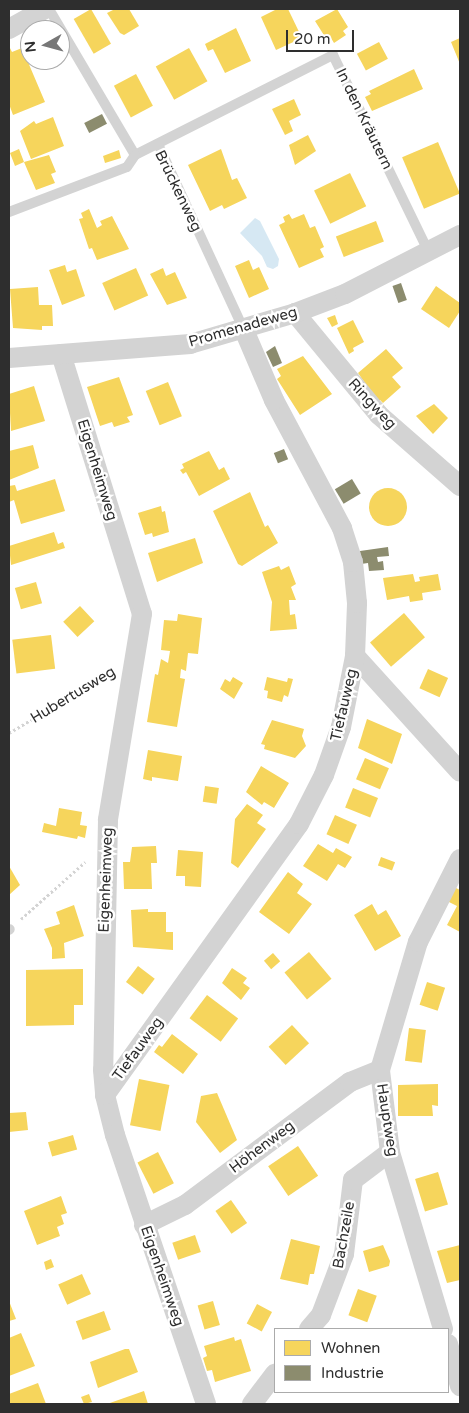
<!DOCTYPE html>
<meta charset="utf-8">
<style>
body{margin:0}
#map{position:relative;width:469px;height:1413px;overflow:hidden;background:#fff;font-family:"Varela Round",sans-serif}
div>[style]{position:absolute}
[style*='--x']{left:calc(var(--x)*1px);top:calc(var(--y)*1px);width:calc(var(--w)*1px);rotate:calc(var(--a)*1deg)}
.water>*{inset:0;background:#d6e8f3}
.homes>*{inset:0;background:#f6d55c;transform-origin:0 0}
.round{border-radius:50%}
.industry>*{inset:0;background:#8c8c6e;transform-origin:0 0}
.path>*{height:3px;margin-top:-1.5px;transform-origin:0;background:repeating-linear-gradient(90deg,#d3d3d3 0 2.5px,transparent 0 5px)}
.lane>*{height:10px;margin:-5px;padding:0 5px;transform-origin:5px;border-radius:5px;background:#d3d3d3}
.street>*{height:20px;margin:-10px;padding:0 10px;transform-origin:10px;border-radius:10px;background:#d3d3d3}
span{translate:-50% -50%;white-space:nowrap;text-align:center;line-height:1.15;-webkit-text-stroke:5px #fff;paint-order:stroke}
.street-label{font-size:15px;color:#2e2e2e}
.frame{position:absolute;inset:0;border:10px solid #2e2e2e;pointer-events:none}
.legend{position:absolute;left:274px;top:1328px;width:175px;height:65px;box-sizing:border-box;background:#fff;border:1px solid #ababab;margin:0;padding:6px 9px;list-style:none;font-size:15px;color:#2e2e2e}
.legend li{display:flex;align-items:center;gap:10px;height:25px}
.legend b{width:25px;border:1px solid #ababab}
.north{position:absolute;left:20px;top:20px;width:50px;height:50px;box-sizing:border-box;background:#fff;border:1px solid #ababab;border-radius:50%;rotate:263deg;font-size:14px;font-weight:700;line-height:20px;text-align:center;color:#2e2e2e}
.north::after{content:'';display:block;margin:auto;width:18px;height:22px;background:#777;clip-path:polygon(50% 0,100% 100%,50% 72%,0 100%)}
.scale{position:absolute;left:286px;top:30px;width:68px;height:22px;box-sizing:border-box;border:2px solid #2e2e2e;border-top:0;padding-left:6px;font-size:15px;line-height:18px;white-space:nowrap;color:#2e2e2e;-webkit-text-stroke:4px #fff;paint-order:stroke}
</style>
<div id="map">
<div class="water">
<div style="clip-path:polygon(255px 218px,260px 221px,279px 259px,278px 266px,273px 269px,267px 267px,262px 256px,240px 233px)"></div>
</div>
<div class="homes">
<div style="left:91px;top:9px;width:40px;height:20px;rotate:60deg"></div>
<div style="clip-path:polygon(115px 9px,129px 9px,139px 26px,124px 35px,120px 33px,107px 13px)"></div>
<div style="clip-path:polygon(277px 9px,288px 9px,302px 38px,276px 50px,261px 17px)"></div>
<div style="clip-path:polygon(337px 9px,348px 27px,343px 31px,346px 35px,334px 43px,331px 38px,327px 40px,315px 21px)"></div>
<div style="clip-path:polygon(236px 28px,251px 61px,225px 73px,213px 49px,208px 51px,205px 44px)"></div>
<div style="clip-path:polygon(460px 38px,460px 64px,451px 42px)"></div>
<div style="left:379px;top:42px;width:19px;height:25px;rotate:62deg"></div>
<div style="clip-path:polygon(9px 46px,12px 52px,22px 48px,45px 102px,13px 115px,9px 104px)"></div>
<div style="left:189px;top:48px;width:38px;height:38px;rotate:61deg"></div>
<div style="clip-path:polygon(414px 69px,423px 89px,372px 111px,365px 97px,371px 94px,369px 91px)"></div>
<div style="left:136px;top:74px;width:36px;height:25px;rotate:62deg"></div>
<div style="clip-path:polygon(294px 99px,301px 115px,289px 121px,293px 131px,285px 135px,272px 109px)"></div>
<div style="clip-path:polygon(53px 117px,64px 146px,31px 159px,20px 131px,34px 121px,36px 124px)"></div>
<div style="clip-path:polygon(308px 135px,316px 151px,295px 165px,289px 145px)"></div>
<div style="left:438px;top:142px;width:56px;height:39px;rotate:67deg"></div>
<div style="clip-path:polygon(19px 149px,24px 162px,49px 155px,56px 172px,51px 174px,55px 183px,36px 190px,24px 162px,15px 166px,10px 153px)"></div>
<div style="clip-path:polygon(221px 149px,232px 180px,237px 178px,247px 198px,224px 209px,222px 205px,210px 211px,188px 165px)"></div>
<div style="clip-path:polygon(119px 150px,121px 158px,105px 163px,103px 156px)"></div>
<div style="left:350px;top:173px;width:37px;height:40px;rotate:64deg"></div>
<div style="clip-path:polygon(89px 209px,97px 228px,102px 225px,100px 221px,112px 216px,129px 249px,97px 260px,92px 248px,89px 249px,79px 219px,83px 218px,81px 213px)"></div>
<div style="clip-path:polygon(289px 214px,292px 219px,304px 214px,310px 228px,315px 226px,324px 247px,320px 249px,324px 257px,299px 268px,279px 225px,285px 222px,283px 217px)"></div>
<div style="left:376px;top:221px;width:22px;height:43px;rotate:69deg"></div>
<div style="clip-path:polygon(249px 260px,253px 270px,259px 267px,269px 289px,249px 298px,235px 266px)"></div>
<div style="clip-path:polygon(65px 265px,67px 272px,76px 269px,85px 296px,62px 305px,49px 270px)"></div>
<div style="left:136px;top:268px;width:30px;height:37px;rotate:66deg"></div>
<div style="clip-path:polygon(163px 268px,166px 276px,175px 272px,187px 298px,167px 305px,150px 274px)"></div>
<div style="clip-path:polygon(436px 286px,460px 303px,460px 311px,449px 328px,421px 309px)"></div>
<div style="clip-path:polygon(38px 287px,39px 305px,52px 305px,53px 326px,42px 326px,42px 330px,13px 328px,10px 289px)"></div>
<div style="clip-path:polygon(335px 315px,338px 324px,332px 327px,327px 318px)"></div>
<div style="clip-path:polygon(353px 320px,364px 342px,353px 348px,354px 351px,349px 354px,337px 328px)"></div>
<div style="clip-path:polygon(386px 349px,403px 368px,392px 377px,401px 387px,383px 403px,380px 400px,378px 402px,358px 373px)"></div>
<div style="clip-path:polygon(303px 356px,332px 394px,300px 415px,277px 379px,281px 376px,277px 369px)"></div>
<div style="clip-path:polygon(119px 377px,133px 415px,127px 417px,130px 422px,114px 427px,112px 422px,100px 426px,87px 387px)"></div>
<div style="left:168px;top:382px;width:37px;height:24px;rotate:68deg"></div>
<div style="clip-path:polygon(34px 386px,45px 421px,11px 431px,9px 394px)"></div>
<div style="clip-path:polygon(434px 404px,448px 418px,433px 434px,416px 416px)"></div>
<div style="clip-path:polygon(33px 445px,39px 468px,9px 480px,9px 451px)"></div>
<div style="clip-path:polygon(209px 451px,219px 470px,224px 467px,230px 479px,199px 496px,186px 472px,183px 474px,180px 470px,184px 468px,182px 464px)"></div>
<div style="clip-path:polygon(55px 479px,65px 511px,21px 524px,14px 500px,9px 502px,9px 486px,15px 485px,17px 491px)"></div>
<div class="round" style="left:369px;top:488px;width:38px;height:38px"></div>
<div style="clip-path:polygon(250px 492px,265px 527px,268px 525px,278px 543px,242px 566px,238px 564px,213px 511px)"></div>
<div style="clip-path:polygon(161px 506px,162px 512px,165px 511px,169px 532px,153px 537px,152px 533px,145px 535px,138px 513px)"></div>
<div style="clip-path:polygon(54px 532px,58px 544px,63px 542px,65px 548px,11px 565px,9px 546px)"></div>
<div style="clip-path:polygon(195px 538px,203px 563px,157px 582px,148px 553px)"></div>
<div style="clip-path:polygon(279px 566px,281px 570px,289px 566px,296px 584px,291px 587px,296px 600px,289px 600px,290px 615px,295px 614px,297px 629px,270px 631px,272px 602px,262px 572px)"></div>
<div style="clip-path:polygon(413px 574px,415px 582px,420px 581px,419px 577px,438px 574px,441px 590px,422px 593px,423px 600px,410px 602px,409px 596px,387px 600px,383px 578px)"></div>
<div style="left:36px;top:582px;width:22px;height:22px;rotate:74deg"></div>
<div style="left:80px;top:606px;width:21px;height:23px;rotate:47deg"></div>
<div style="left:404px;top:613px;width:32px;height:45px;rotate:49deg"></div>
<div style="clip-path:polygon(178px 614px,202px 618px,198px 654px,188px 653px,186px 671px,181px 669px,180px 678px,185px 679px,177px 727px,147px 722px,155px 674px,158px 675px,161px 659px,168px 663px,170px 651px,161px 650px,164px 620px,177px 621px)"></div>
<div style="left:51px;top:635px;width:34px;height:39px;rotate:83deg"></div>
<div style="left:428px;top:669px;width:22px;height:21px;rotate:24deg"></div>
<div style="clip-path:polygon(233px 677px,243px 683px,234px 699px,220px 689px,225px 679px,230px 682px)"></div>
<div style="clip-path:polygon(267px 677px,287px 682px,288px 678px,293px 679px,288px 697px,284px 695px,282px 702px,267px 698px,268px 691px,264px 690px)"></div>
<div style="clip-path:polygon(367px 719px,402px 734px,392px 764px,358px 748px)"></div>
<div style="clip-path:polygon(272px 720px,304px 729px,302px 736px,306px 746px,295px 758px,264px 749px,265px 745px,261px 744px)"></div>
<div style="clip-path:polygon(148px 750px,182px 756px,178px 781px,152px 777px,152px 781px,143px 779px)"></div>
<div style="left:365px;top:758px;width:26px;height:23px;rotate:23deg"></div>
<div style="clip-path:polygon(261px 766px,289px 783px,274px 808px,264px 802px,262px 805px,246px 792px)"></div>
<div style="left:205px;top:786px;width:14px;height:16px;rotate:8deg"></div>
<div style="left:353px;top:788px;width:27px;height:21px;rotate:22deg"></div>
<div style="clip-path:polygon(247px 804px,263px 815px,257px 823px,266px 829px,238px 868px,231px 863px,235px 819px)"></div>
<div style="clip-path:polygon(59px 808px,82px 812px,80px 825px,87px 826px,85px 838px,78px 836px,77px 839px,42px 832px,44px 823px,56px 826px)"></div>
<div style="left:335px;top:815px;width:24px;height:21px;rotate:24deg"></div>
<div style="clip-path:polygon(318px 844px,333px 853px,336px 848px,352px 857px,345px 868px,338px 864px,327px 881px,303px 866px)"></div>
<div style="clip-path:polygon(156px 846px,157px 863px,151px 863px,152px 889px,124px 889px,123px 862px,130px 862px,132px 847px)"></div>
<div style="clip-path:polygon(178px 850px,203px 852px,201px 887px,185px 886px,185px 876px,176px 876px)"></div>
<div style="left:381px;top:857px;width:15px;height:9px;rotate:20deg"></div>
<div style="clip-path:polygon(9px 866px,20px 885px,9px 895px)"></div>
<div style="clip-path:polygon(288px 872px,303px 884px,297px 893px,312px 904px,289px 934px,259px 912px)"></div>
<div style="clip-path:polygon(452px 886px,460px 890px,460px 932px,447px 925px,457px 906px,445px 900px)"></div>
<div style="clip-path:polygon(372px 904px,378px 915px,386px 910px,401px 936px,375px 951px,354px 915px)"></div>
<div style="clip-path:polygon(74px 905px,84px 936px,64px 943px,65px 958px,52px 959px,52px 948px,44px 929px,60px 924px,56px 912px)"></div>
<div style="clip-path:polygon(148px 909px,148px 912px,166px 912px,166px 932px,173px 932px,173px 950px,133px 947px,131px 910px)"></div>
<div style="left:309px;top:952px;width:35px;height:32px;rotate:50deg"></div>
<div style="left:273px;top:953px;width:11px;height:12px;rotate:49deg"></div>
<div style="left:138px;top:966px;width:21px;height:20px;rotate:37deg"></div>
<div style="clip-path:polygon(232px 968px,247px 978px,243px 983px,250px 988px,241px 1000px,222px 983px)"></div>
<div style="clip-path:polygon(83px 969px,83px 1005px,74px 1005px,74px 1025px,26px 1026px,26px 970px)"></div>
<div style="left:427px;top:982px;width:19px;height:24px;rotate:18deg"></div>
<div style="left:207px;top:995px;width:39px;height:29px;rotate:37deg"></div>
<div style="left:292px;top:1025px;width:25px;height:32px;rotate:47deg"></div>
<div style="left:409px;top:1028px;width:17px;height:33px;rotate:7deg"></div>
<div style="clip-path:polygon(172px 1034px,198px 1054px,183px 1074px,154px 1052px,159px 1045px,162px 1047px)"></div>
<div style="left:139px;top:1079px;width:31px;height:47px;rotate:11deg"></div>
<div style="clip-path:polygon(438px 1084px,438px 1106px,432px 1105px,433px 1116px,398px 1116px,398px 1085px)"></div>
<div style="clip-path:polygon(217px 1093px,237px 1140px,220px 1153px,196px 1122px,201px 1096px)"></div>
<div style="clip-path:polygon(26px 1112px,28px 1130px,9px 1132px,9px 1113px)"></div>
<div style="left:73px;top:1135px;width:15px;height:26px;rotate:74deg"></div>
<div style="left:298px;top:1146px;width:36px;height:36px;rotate:56deg"></div>
<div style="left:158px;top:1152px;width:35px;height:23px;rotate:63deg"></div>
<div style="left:438px;top:1172px;width:34px;height:24px;rotate:73deg"></div>
<div style="clip-path:polygon(61px 1196px,67px 1213px,61px 1215px,64px 1224px,57px 1227px,60px 1236px,37px 1245px,24px 1211px)"></div>
<div style="left:231px;top:1200px;width:28px;height:19px;rotate:55deg"></div>
<div style="left:195px;top:1235px;width:18px;height:24px;rotate:71deg"></div>
<div style="clip-path:polygon(291px 1239px,320px 1246px,314px 1274px,310px 1274px,308px 1285px,280px 1279px)"></div>
<div style="clip-path:polygon(383px 1245px,390px 1261px,389px 1266px,369px 1272px,363px 1251px)"></div>
<div style="clip-path:polygon(460px 1245px,460px 1280px,447px 1283px,437px 1251px)"></div>
<div style="clip-path:polygon(51px 1259px,54px 1267px,46px 1270px,44px 1262px)"></div>
<div style="left:82px;top:1274px;width:22px;height:26px;rotate:66deg"></div>
<div style="left:358px;top:1289px;width:20px;height:28px;rotate:20deg"></div>
<div style="clip-path:polygon(9px 1301px,16px 1319px,9px 1321px)"></div>
<div style="left:213px;top:1301px;width:25px;height:16px;rotate:74deg"></div>
<div style="left:257px;top:1304px;width:17px;height:22px;rotate:28deg"></div>
<div style="left:104px;top:1311px;width:20px;height:30px;rotate:70deg"></div>
<div style="clip-path:polygon(21px 1333px,35px 1366px,9px 1376px,9px 1338px)"></div>
<div style="clip-path:polygon(234px 1337px,235px 1341px,241px 1339px,251px 1371px,215px 1382px,212px 1370px,207px 1371px,203px 1358px,207px 1356px,204px 1346px)"></div>
<div style="clip-path:polygon(125px 1349px,129px 1349px,138px 1372px,98px 1388px,90px 1362px)"></div>
<div style="clip-path:polygon(38px 1383px,46px 1404px,9px 1404px,9px 1394px)"></div>
<div style="clip-path:polygon(144px 1391px,148px 1404px,107px 1404px)"></div>
<div style="clip-path:polygon(89px 1394px,92px 1402px,84px 1404px,81px 1397px)"></div>
</div>
<div class="industry">
<div style="left:102px;top:114px;width:11px;height:20px;rotate:63deg"></div>
<div style="left:401px;top:283px;width:18px;height:9px;rotate:71deg"></div>
<div style="clip-path:polygon(275px 346px,282px 363px,273px 367px,266px 352px)"></div>
<div style="left:284px;top:449px;width:11px;height:11px;rotate:68deg"></div>
<div style="left:352px;top:479px;width:17px;height:20px;rotate:59deg"></div>
<div style="clip-path:polygon(388px 547px,389px 556px,377px 557px,378px 562px,383px 561px,384px 570px,369px 571px,368px 563px,361px 564px,360px 551px)"></div>
</div>
<div class="path">
<div style="--x:9;--y:733;--w:119;--a:-30.9"></div>
<div style="--x:21;--y:919;--w:86;--a:-41.7"></div>
</div>
<div class="lane">
<div style="--x:49;--y:9;--w:169;--a:59.5"></div>
<div style="--x:135;--y:155;--w:222;--a:-26.8"></div>
<div style="--x:333;--y:55;--w:218;--a:64.1"></div>
<div style="--x:158;--y:144;--w:205;--a:65.2"></div>
<div style="--x:9;--y:212;--w:126;--a:-20.9"></div>
<div style="--x:127;--y:167;--w:14;--a:-56"></div>
<div style="--x:9;--y:930;--w:1;--a:-45"></div>
</div>
<div class="street">
<div style="--x:9;--y:29;--w:41;--a:-29.1"></div>
<div style="--x:295;--y:313;--w:132;--a:50.5"></div>
<div style="--x:379;--y:415;--w:108;--a:41.2"></div>
<div style="--x:61;--y:354;--w:272;--a:72.7"></div>
<div style="--x:142;--y:614;--w:209;--a:99.4"></div>
<div style="--x:108;--y:820;--w:250;--a:91.1"></div>
<div style="--x:103;--y:1070;--w:25;--a:85"></div>
<div style="--x:105;--y:1095;--w:41;--a:76"></div>
<div style="--x:115;--y:1135;--w:284;--a:71.3"></div>
<div style="--x:9;--y:358;--w:182;--a:-4.4"></div>
<div style="--x:190;--y:344;--w:109;--a:-16.4"></div>
<div style="--x:295;--y:313;--w:53;--a:-20.8"></div>
<div style="--x:345;--y:294;--w:129;--a:-27.2"></div>
<div style="--x:355;--y:656;--w:156;--a:47.8"></div>
<div style="--x:105;--y:1095;--w:333;--a:-54.4"></div>
<div style="--x:299;--y:824;--w:55;--a:-63"></div>
<div style="--x:324;--y:775;--w:51;--a:-70.5"></div>
<div style="--x:341;--y:727;--w:72;--a:-78.8"></div>
<div style="--x:355;--y:656;--w:53;--a:-87.8"></div>
<div style="--x:357;--y:603;--w:41;--a:-95.6"></div>
<div style="--x:353;--y:562;--w:36;--a:-108"></div>
<div style="--x:342;--y:528;--w:145;--a:-118"></div>
<div style="--x:274;--y:400;--w:76;--a:-113.2"></div>
<div style="--x:144;--y:1225;--w:46;--a:-26"></div>
<div style="--x:185;--y:1205;--w:206;--a:-36.7"></div>
<div style="--x:350;--y:1082;--w:32;--a:-22"></div>
<div style="--x:309;--y:1329;--w:18;--a:-49"></div>
<div style="--x:321;--y:1315;--w:65;--a:-69.3"></div>
<div style="--x:344;--y:1254;--w:75;--a:-83.1"></div>
<div style="--x:353;--y:1180;--w:46;--a:-37.1"></div>
<div style="--x:443;--y:1329;--w:185;--a:-106.7"></div>
<div style="--x:390;--y:1152;--w:83;--a:-97"></div>
<div style="--x:380;--y:1070;--w:134;--a:-73.5"></div>
<div style="--x:418;--y:942;--w:93;--a:-63.2"></div>
<div style="--x:448;--y:1344;--w:44;--a:74.1"></div>
<div style="--x:252;--y:1404;--w:38;--a:-53"></div>
</div>
<div class="street-label">
<span style="left:364px;top:119px;rotate:64deg">In den Kräutern</span>
<span style="left:178px;top:191px;rotate:64deg">Brückenweg</span>
<span style="left:243px;top:327px;rotate:-16deg">Promenadeweg</span>
<span style="left:372px;top:404px;rotate:47deg">Ringweg</span>
<span style="left:97px;top:470px;rotate:73deg">Eigenheimweg</span>
<span style="left:73px;top:695px;rotate:-31deg">Hubertusweg</span>
<span style="left:344px;top:705px;rotate:-77deg">Tiefauweg</span>
<span style="left:106px;top:880px;rotate:-88deg">Eigenheimweg</span>
<span style="left:138px;top:1049px;rotate:-54deg">Tiefauweg</span>
<span style="left:387px;top:1120px;rotate:81deg">Hauptweg</span>
<span style="left:262px;top:1147px;rotate:-37deg">Höhenweg</span>
<span style="left:344px;top:1235px;rotate:-80deg">Bachzeile</span>
<span style="left:162px;top:1276px;rotate:71deg">Eigenheimweg</span>
</div>
<div class="frame"></div>
<ul class="legend">
<li><b style="height:14px;background:#f6d55c"></b>Wohnen</li>
<li><b style="height:14px;background:#8c8c6e"></b>Industrie</li>
</ul>
<div class="north">N</div>
<div class="scale">20 m</div>
</div>
